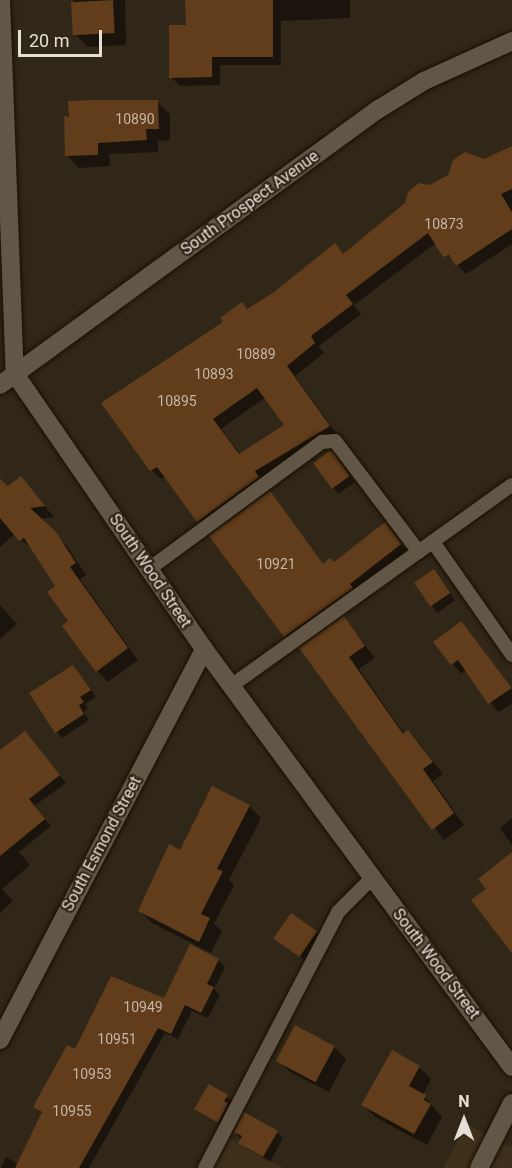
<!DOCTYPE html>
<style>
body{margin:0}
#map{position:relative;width:512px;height:1168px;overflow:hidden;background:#312718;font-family:Roboto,sans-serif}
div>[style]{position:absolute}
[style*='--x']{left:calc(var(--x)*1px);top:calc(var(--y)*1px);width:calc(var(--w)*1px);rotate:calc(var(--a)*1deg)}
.built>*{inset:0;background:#3e301b}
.shadow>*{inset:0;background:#0007;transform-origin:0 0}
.building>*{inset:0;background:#613d1b;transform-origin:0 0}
.roads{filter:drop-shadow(0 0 2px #190f03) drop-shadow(0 0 2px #190f03)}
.lane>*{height:14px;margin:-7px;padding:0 7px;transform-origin:7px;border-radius:7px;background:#625746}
.street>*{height:18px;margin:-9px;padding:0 9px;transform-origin:9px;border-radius:9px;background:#625746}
span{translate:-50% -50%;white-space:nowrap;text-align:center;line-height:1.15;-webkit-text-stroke:4.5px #312718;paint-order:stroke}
.number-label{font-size:14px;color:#c5b6a6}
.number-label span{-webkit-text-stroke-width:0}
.street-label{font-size:16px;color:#e6dfd5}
.north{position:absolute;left:434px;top:1090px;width:60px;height:60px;-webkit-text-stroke:4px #312718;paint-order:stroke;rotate:0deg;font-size:16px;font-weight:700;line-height:24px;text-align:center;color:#e6dfd5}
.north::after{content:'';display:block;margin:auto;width:21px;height:27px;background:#e6dfd5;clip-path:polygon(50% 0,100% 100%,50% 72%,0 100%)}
.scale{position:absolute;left:18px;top:30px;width:84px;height:27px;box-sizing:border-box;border:3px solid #e6dfd5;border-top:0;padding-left:8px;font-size:18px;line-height:21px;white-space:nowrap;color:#e6dfd5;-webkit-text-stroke:4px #312718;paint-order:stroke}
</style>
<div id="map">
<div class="built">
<div style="clip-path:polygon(467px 1124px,512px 1147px,512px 1168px,443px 1168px)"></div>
<div style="clip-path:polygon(227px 1137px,284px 1168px,212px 1168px)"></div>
</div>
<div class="shadow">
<div style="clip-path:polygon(74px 0,125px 0,126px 45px,88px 47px,76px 35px)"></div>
<div style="clip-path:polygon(187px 0,350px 0,350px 18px,281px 21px,281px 65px,220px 65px,220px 85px,180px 86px,171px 77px,187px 26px)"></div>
<div style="clip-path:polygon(157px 102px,170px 114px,170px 140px,158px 141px,158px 152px,109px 154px,110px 166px,79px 168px,67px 156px)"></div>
<div style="clip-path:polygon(evenodd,512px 148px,512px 244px,466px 274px,436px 243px,354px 305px,361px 314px,319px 346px,324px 353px,295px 376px,338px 436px,207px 531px,165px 476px,161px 479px,151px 470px,103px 403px,225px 323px,242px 304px,248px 310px,274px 295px,335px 245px,344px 255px,431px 186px,512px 148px,266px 397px,286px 426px,241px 455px,221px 429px,266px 397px)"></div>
<div style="clip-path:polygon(337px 458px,355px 482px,338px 494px,314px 461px)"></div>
<div style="clip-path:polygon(21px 478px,54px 517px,39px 519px,66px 545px,86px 575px,80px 579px,138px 660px,108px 682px,97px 671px,57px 586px,33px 550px,15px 534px,0 547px,0 493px)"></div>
<div style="clip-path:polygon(385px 524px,406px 550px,291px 642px,285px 636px,323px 565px,334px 564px)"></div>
<div style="left:434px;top:571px;width:36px;height:22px;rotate:54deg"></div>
<div style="clip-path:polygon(0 605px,17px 624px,0 639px)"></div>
<div style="clip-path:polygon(344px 618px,375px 658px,359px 669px,405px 735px,408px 732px,419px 743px,443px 774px,433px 781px,464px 825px,444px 840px,301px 649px)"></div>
<div style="clip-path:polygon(461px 622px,512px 687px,512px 704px,498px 712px,466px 670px,461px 674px,435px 642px)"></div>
<div style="clip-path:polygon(73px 666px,96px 697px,85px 704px,88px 708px,84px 712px,89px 720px,62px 738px,57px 732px)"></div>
<div style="clip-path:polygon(25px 733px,66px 783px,34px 806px,51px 826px,19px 852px,30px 865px,2px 889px,13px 901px,0 913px,0 766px)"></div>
<div style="clip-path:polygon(249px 806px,261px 818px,229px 880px,234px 885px,214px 924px,222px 931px,211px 953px,152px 923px,140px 911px,181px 852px)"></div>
<div style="clip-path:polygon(512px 818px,512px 845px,500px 828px)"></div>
<div style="clip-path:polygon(316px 932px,328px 944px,313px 967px,276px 938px)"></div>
<div style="clip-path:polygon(218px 960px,225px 967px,214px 989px,220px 995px,208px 1018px,192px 1011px,178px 1039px,165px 1033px,89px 1168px,1px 1168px,6px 1157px,18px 1164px,43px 1114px,35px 1107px,76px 1051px,165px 1000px)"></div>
<div style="clip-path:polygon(334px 1047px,346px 1059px,329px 1092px,290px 1072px,278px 1060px)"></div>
<div style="clip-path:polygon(419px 1067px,431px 1079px,423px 1095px,442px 1117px,427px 1145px,375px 1117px,363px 1105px)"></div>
<div style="clip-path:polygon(209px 1086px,233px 1102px,225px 1128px,196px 1109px)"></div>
<div style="clip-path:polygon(236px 1132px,277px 1132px,283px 1138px,270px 1162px,246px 1148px)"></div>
</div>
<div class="building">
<div style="left:113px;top:0;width:33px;height:42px;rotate:87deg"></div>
<div style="clip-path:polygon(185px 0,273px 0,273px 57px,212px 57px,212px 77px,169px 78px,169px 25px,186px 25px)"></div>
<div style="clip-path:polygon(97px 100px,158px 100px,159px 129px,146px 129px,147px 140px,98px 143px,98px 155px,65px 156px,64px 116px,69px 117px,68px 101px)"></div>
<div style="clip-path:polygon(evenodd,512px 146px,512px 189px,501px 194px,512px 212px,512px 229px,456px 266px,449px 255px,443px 257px,428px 233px,346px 295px,353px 304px,311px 336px,315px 343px,287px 366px,330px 426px,255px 471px,259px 477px,197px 522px,157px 467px,150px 471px,101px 403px,223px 322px,220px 318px,242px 302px,247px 309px,273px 293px,335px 243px,343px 254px,405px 203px,408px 192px,419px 183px,430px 185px,448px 175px,453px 160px,465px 152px,484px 159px,512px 146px,257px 388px,284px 425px,239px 454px,213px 419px,257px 388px)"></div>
<div style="left:331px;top:450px;width:32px;height:22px;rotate:54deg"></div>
<div style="clip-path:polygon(21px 476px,45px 506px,30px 508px,56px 532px,76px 563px,70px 567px,128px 648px,96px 672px,62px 626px,68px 621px,47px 592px,55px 586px,24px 538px,19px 541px,0 518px,0 479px,8px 486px)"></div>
<div style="clip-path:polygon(270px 491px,323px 564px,330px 558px,334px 562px,385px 522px,401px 544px,350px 584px,353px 588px,284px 637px,209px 536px)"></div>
<div style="left:434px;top:569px;width:29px;height:24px;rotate:56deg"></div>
<div style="clip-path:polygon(344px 616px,365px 646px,349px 657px,403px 734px,408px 730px,433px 762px,423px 769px,454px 813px,432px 830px,299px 648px)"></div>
<div style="clip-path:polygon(461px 621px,512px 688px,488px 704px,458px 660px,451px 665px,433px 642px)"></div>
<div style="clip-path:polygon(73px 665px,91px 690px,80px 697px,84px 702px,79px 705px,84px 714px,55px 733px,29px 693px)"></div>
<div style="clip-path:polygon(25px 731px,60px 775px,29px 799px,45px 819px,0 856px,0 750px)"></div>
<div style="clip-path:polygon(212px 786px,250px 805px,217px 869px,223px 871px,201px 914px,210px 918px,199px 942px,138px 911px,169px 844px,180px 850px)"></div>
<div style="clip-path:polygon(512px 852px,512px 953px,471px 900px,486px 889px,478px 879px)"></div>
<div style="left:291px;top:913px;width:32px;height:31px;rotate:35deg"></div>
<div style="clip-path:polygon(190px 944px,219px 959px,207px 984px,214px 987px,201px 1013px,185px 1005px,171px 1034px,158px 1028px,79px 1168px,15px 1168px,42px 1112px,33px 1107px,67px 1045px,75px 1049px,111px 976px,164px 998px)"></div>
<div style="left:295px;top:1025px;width:45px;height:41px;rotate:28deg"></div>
<div style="clip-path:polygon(392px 1050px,420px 1066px,409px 1086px,426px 1095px,424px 1100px,431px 1104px,414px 1134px,361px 1105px)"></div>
<div style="clip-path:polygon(209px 1084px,228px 1095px,224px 1101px,228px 1103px,218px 1123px,194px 1109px)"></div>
<div style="clip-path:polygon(244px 1112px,278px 1131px,263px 1157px,238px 1143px,242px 1136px,234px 1132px)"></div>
</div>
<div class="roads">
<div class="lane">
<div style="--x:433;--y:542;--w:138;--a:55"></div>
<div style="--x:149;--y:569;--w:215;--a:-36.3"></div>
<div style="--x:322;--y:442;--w:13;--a:-4"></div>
<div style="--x:335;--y:441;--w:139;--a:52.9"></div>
<div style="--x:231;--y:686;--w:345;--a:-35.6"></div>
<div style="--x:205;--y:1168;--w:288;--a:-62.5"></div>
<div style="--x:338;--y:912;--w:48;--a:-45"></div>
</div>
<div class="street">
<div style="--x:1;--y:0;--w:374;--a:87.9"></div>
<div style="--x:15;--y:374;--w:334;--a:55.5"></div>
<div style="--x:204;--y:649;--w:519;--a:53.62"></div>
<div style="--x:0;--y:385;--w:469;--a:-36.1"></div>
<div style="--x:379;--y:109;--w:53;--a:-31.9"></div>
<div style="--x:424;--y:81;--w:97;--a:-24.4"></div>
<div style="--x:0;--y:1040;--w:441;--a:-62.4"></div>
<div style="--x:479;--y:1168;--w:73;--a:-63.1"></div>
</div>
</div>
<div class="number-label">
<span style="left:135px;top:119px">10890</span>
<span style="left:444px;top:224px">10873</span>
<span style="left:256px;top:354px">10889</span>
<span style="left:214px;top:374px">10893</span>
<span style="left:177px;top:401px">10895</span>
<span style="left:276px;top:564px">10921</span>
<span style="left:143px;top:1007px">10949</span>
<span style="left:117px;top:1039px">10951</span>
<span style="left:92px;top:1074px">10953</span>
<span style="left:72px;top:1111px">10955</span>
</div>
<div class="street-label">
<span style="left:250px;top:203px;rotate:-36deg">South Prospect Avenue</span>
<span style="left:150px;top:571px;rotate:56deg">South Wood Street</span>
<span style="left:102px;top:844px;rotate:-62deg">South Esmond Street</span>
<span style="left:436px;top:964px;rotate:53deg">South Wood Street</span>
</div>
<div class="north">N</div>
<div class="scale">20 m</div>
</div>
